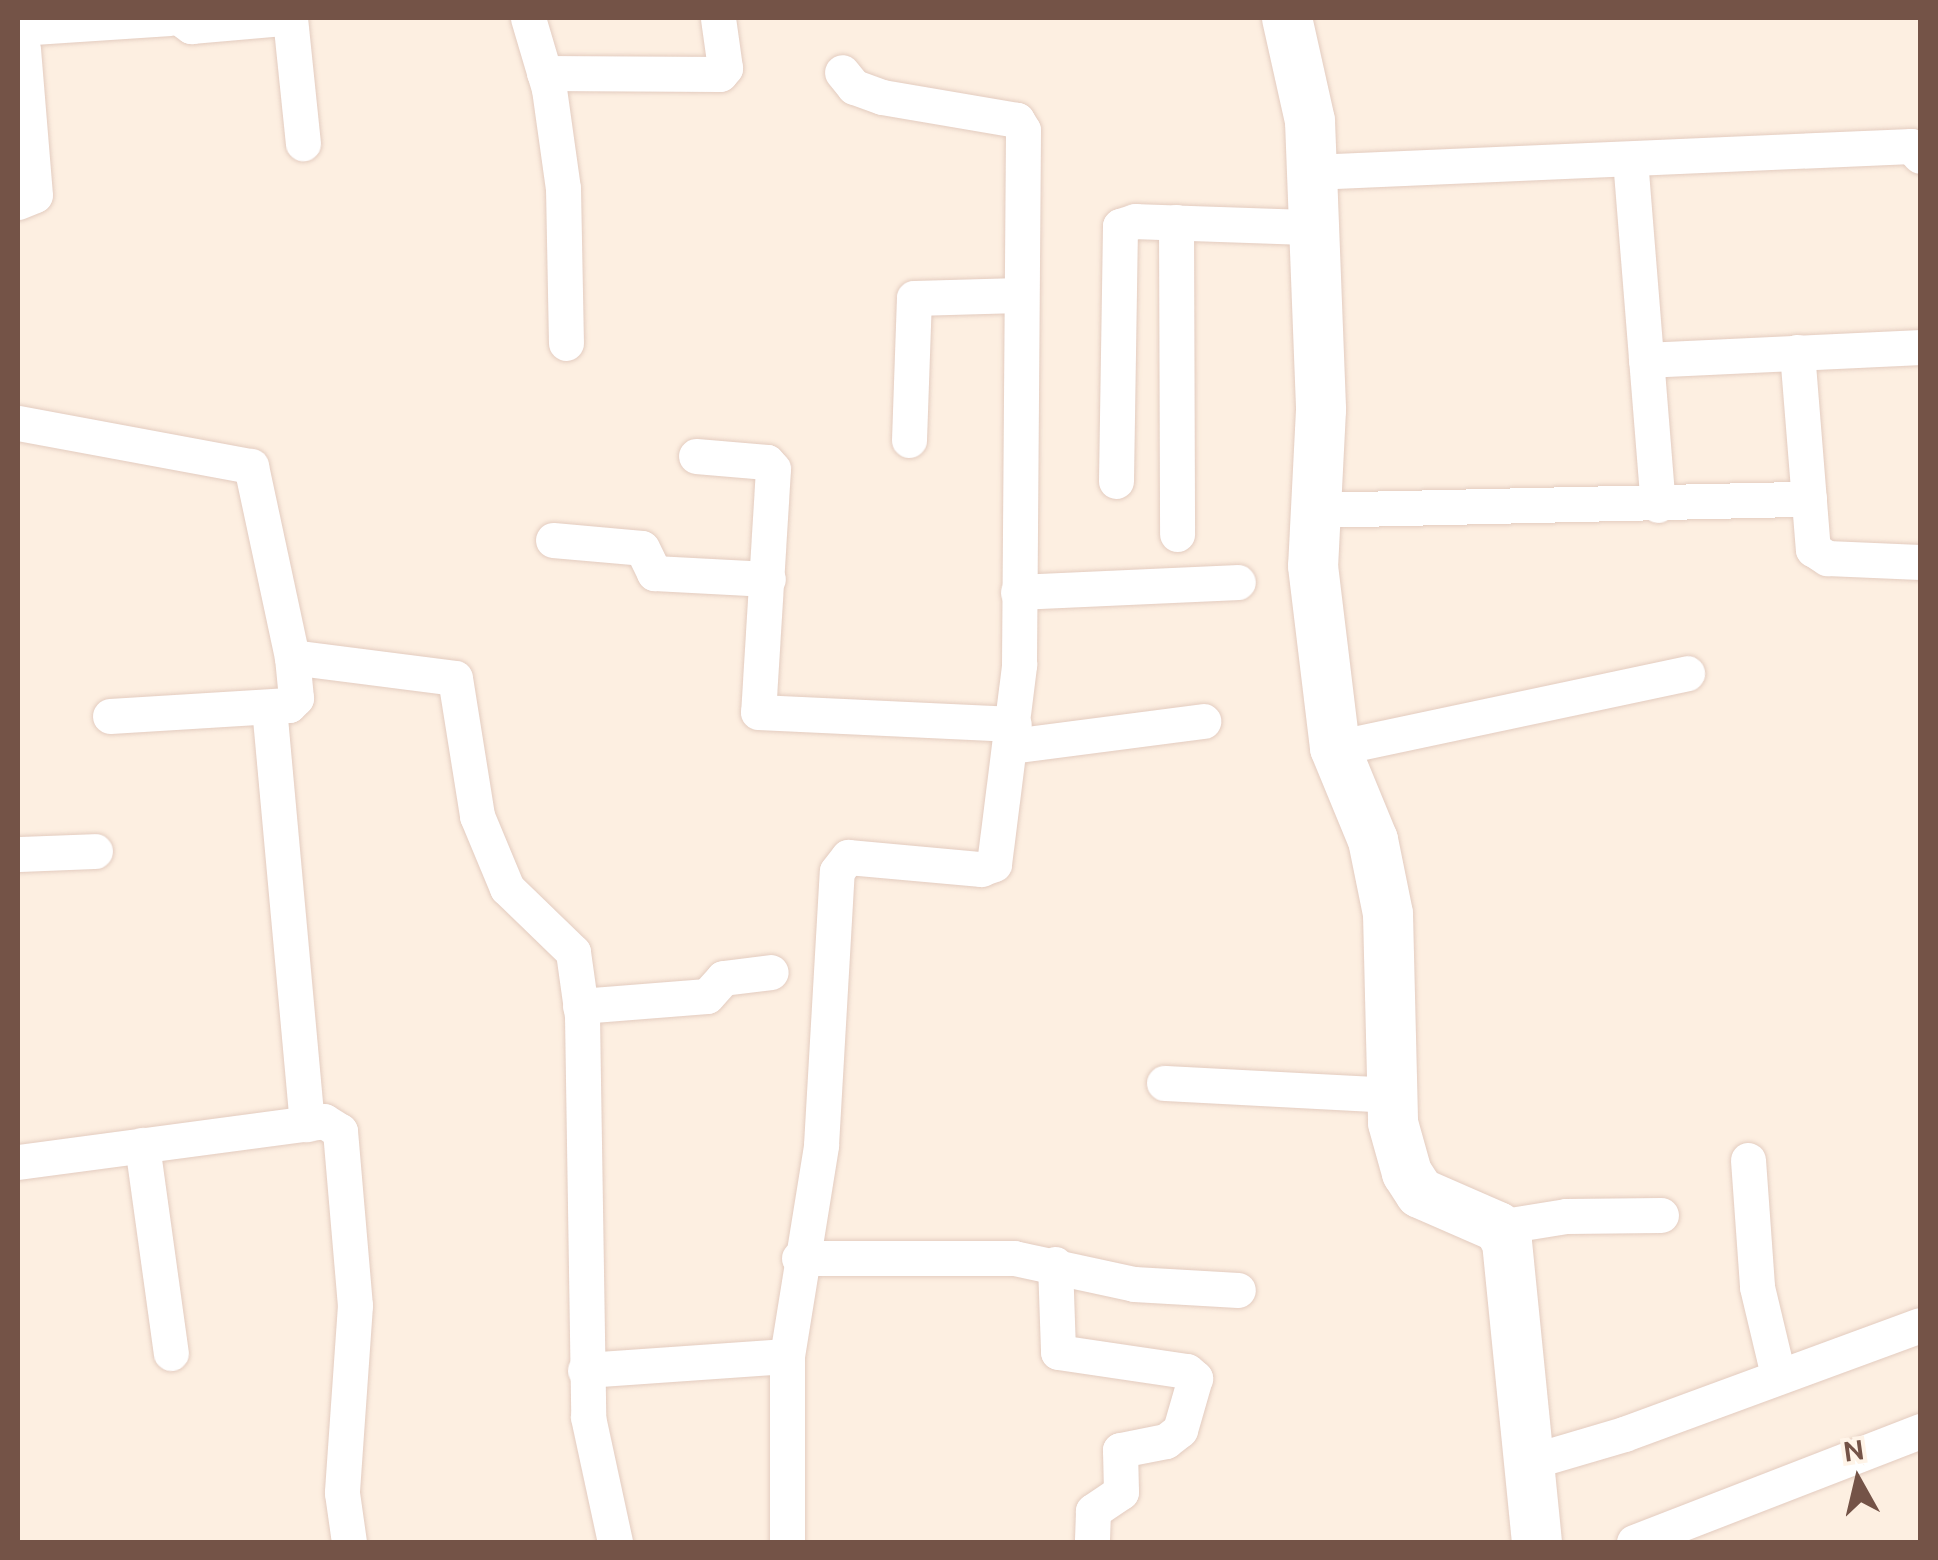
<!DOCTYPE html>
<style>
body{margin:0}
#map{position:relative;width:1938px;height:1560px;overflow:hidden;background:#fdefe1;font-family:Ubuntu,sans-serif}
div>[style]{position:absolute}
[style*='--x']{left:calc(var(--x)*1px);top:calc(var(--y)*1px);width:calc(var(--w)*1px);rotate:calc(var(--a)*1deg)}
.roads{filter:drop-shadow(0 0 2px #e3ccc0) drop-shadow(0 0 2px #e3ccc0)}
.street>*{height:35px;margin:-17.5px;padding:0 17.5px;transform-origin:17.5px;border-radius:17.5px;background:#fff}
.secondary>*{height:50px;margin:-25px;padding:0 25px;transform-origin:25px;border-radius:25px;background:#fff}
span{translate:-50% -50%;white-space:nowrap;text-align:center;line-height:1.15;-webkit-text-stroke:8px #fff4e8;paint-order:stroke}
.frame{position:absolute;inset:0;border:20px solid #745347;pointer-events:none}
.north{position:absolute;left:1808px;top:1430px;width:100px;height:100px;-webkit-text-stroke:8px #fff4e8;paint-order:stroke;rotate:352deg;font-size:28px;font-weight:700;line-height:40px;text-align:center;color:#745347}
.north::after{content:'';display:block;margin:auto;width:35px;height:45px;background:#745347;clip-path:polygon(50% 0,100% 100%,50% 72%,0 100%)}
</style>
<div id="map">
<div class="roads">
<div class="street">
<div style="--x:180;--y:18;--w:14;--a:36"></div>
<div style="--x:191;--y:26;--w:92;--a:-5"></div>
<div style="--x:290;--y:18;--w:126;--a:84.1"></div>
<div style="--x:528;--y:18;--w:74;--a:73.5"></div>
<div style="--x:549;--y:89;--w:100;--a:82"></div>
<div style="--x:563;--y:188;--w:155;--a:88.9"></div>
<div style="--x:18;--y:28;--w:152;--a:-3.8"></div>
<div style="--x:544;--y:73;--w:176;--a:0.3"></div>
<div style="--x:720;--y:74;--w:8;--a:-50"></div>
<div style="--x:725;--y:68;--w:50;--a:-98"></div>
<div style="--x:1630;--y:159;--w:347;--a:85.4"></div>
<div style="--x:1312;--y:172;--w:600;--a:-2.49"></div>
<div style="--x:1911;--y:146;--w:13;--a:48"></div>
<div style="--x:18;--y:202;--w:18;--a:-22"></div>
<div style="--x:35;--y:195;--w:147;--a:-94.7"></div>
<div style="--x:1176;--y:222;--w:312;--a:89.8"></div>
<div style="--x:1797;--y:352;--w:198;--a:85.4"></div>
<div style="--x:1813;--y:549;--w:17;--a:33"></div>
<div style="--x:1827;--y:558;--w:93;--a:2.5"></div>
<div style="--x:1646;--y:360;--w:274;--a:-2.7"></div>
<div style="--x:18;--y:423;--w:237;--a:10.5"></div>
<div style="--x:251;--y:466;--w:195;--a:77.9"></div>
<div style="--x:292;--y:657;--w:164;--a:7.3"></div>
<div style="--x:455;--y:678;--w:140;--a:80.9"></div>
<div style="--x:477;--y:816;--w:78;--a:67.4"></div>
<div style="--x:507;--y:888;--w:92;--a:44.1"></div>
<div style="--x:573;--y:952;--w:65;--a:82"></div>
<div style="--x:582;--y:1016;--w:401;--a:89.1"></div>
<div style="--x:588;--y:1417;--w:128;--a:77.8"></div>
<div style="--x:909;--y:440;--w:142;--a:-88"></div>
<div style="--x:914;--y:298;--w:106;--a:-1.6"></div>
<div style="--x:696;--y:456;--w:71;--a:4.8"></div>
<div style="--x:767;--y:462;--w:9;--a:49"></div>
<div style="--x:773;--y:469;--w:243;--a:93.5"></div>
<div style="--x:758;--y:712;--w:256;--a:2.7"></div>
<div style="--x:1116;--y:481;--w:255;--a:-89.1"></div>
<div style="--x:1120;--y:226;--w:16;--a:-18"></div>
<div style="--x:1135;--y:221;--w:176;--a:2"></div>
<div style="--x:1312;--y:510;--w:497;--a:-1.3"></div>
<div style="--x:553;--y:540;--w:89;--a:5.1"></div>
<div style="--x:642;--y:548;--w:28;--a:64"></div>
<div style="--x:654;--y:573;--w:114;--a:3"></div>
<div style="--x:1018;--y:592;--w:220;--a:-2.6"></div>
<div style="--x:269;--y:707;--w:419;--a:84.8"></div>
<div style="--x:110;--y:716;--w:179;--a:-3.5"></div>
<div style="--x:289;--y:705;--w:10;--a:-45"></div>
<div style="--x:296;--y:698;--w:41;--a:-95.6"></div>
<div style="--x:1011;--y:746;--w:194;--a:-7.4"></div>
<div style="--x:1335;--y:748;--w:360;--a:-12"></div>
<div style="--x:18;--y:854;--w:77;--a:-2.2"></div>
<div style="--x:580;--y:1006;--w:127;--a:-4.5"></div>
<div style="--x:707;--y:996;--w:24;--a:-48"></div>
<div style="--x:723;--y:978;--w:48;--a:-7.1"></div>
<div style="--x:1164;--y:1083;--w:226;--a:3"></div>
<div style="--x:142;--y:1145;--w:210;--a:82.1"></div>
<div style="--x:1748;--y:1160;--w:127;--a:85.9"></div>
<div style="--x:1757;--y:1287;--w:90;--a:76.6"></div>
<div style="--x:18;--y:1162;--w:309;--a:-7.6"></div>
<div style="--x:324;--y:1121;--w:19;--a:32"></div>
<div style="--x:340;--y:1131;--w:175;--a:85.1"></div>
<div style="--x:355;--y:1305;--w:188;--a:94"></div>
<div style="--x:342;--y:1493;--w:49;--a:81.9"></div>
<div style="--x:1498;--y:1227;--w:69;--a:-9.2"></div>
<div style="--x:1566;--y:1216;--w:95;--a:-0.6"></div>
<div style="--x:799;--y:1258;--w:215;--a:0"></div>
<div style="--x:1014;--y:1258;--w:123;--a:12.2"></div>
<div style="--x:1134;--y:1284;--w:104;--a:3.3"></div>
<div style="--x:1055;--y:1264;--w:88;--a:88"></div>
<div style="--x:1058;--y:1352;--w:130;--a:8.4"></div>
<div style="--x:1187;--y:1371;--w:11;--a:41"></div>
<div style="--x:1195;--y:1378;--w:54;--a:106.1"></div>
<div style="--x:1180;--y:1430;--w:18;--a:142"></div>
<div style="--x:1166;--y:1441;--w:47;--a:168.9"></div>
<div style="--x:1120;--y:1450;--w:42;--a:88.6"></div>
<div style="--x:1121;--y:1492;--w:34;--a:146"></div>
<div style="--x:1093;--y:1511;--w:31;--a:92"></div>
<div style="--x:585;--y:1370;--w:202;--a:-4"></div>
<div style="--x:1529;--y:1462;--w:99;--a:-16.4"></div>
<div style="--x:1624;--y:1434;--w:315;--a:-20.2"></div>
<div style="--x:787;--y:1542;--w:186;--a:-90"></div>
<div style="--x:787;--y:1356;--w:214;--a:-80.8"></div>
<div style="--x:821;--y:1145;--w:274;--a:-86.7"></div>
<div style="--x:837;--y:871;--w:18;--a:-52"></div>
<div style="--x:848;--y:857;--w:134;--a:5.2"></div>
<div style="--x:981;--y:869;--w:14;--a:-21"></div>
<div style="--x:994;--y:864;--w:201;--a:-82.8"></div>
<div style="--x:1019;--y:665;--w:535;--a:-89.57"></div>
<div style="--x:1023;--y:130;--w:12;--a:-121"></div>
<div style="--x:1017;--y:120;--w:137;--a:-170.3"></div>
<div style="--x:882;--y:97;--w:30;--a:-160"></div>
<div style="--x:854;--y:87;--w:19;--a:-129"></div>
<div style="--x:1634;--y:1542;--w:307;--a:-21.2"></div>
</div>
<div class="secondary">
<div style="--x:1287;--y:18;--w:106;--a:77.4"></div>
<div style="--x:1310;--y:121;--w:289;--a:87.8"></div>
<div style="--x:1321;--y:410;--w:156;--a:92.9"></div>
<div style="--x:1313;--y:566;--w:183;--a:83.1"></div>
<div style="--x:1335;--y:748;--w:100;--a:67.6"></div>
<div style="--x:1373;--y:840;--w:76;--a:78.5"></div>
<div style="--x:1388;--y:914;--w:209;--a:88.6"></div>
<div style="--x:1393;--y:1123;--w:52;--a:74.4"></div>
<div style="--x:1407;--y:1173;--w:24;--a:57"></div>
<div style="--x:1420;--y:1193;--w:85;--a:23.6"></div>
<div style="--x:1498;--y:1227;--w:17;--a:59"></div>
<div style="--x:1507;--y:1242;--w:301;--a:84.3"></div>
</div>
</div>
<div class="frame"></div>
<div class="north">N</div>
</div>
